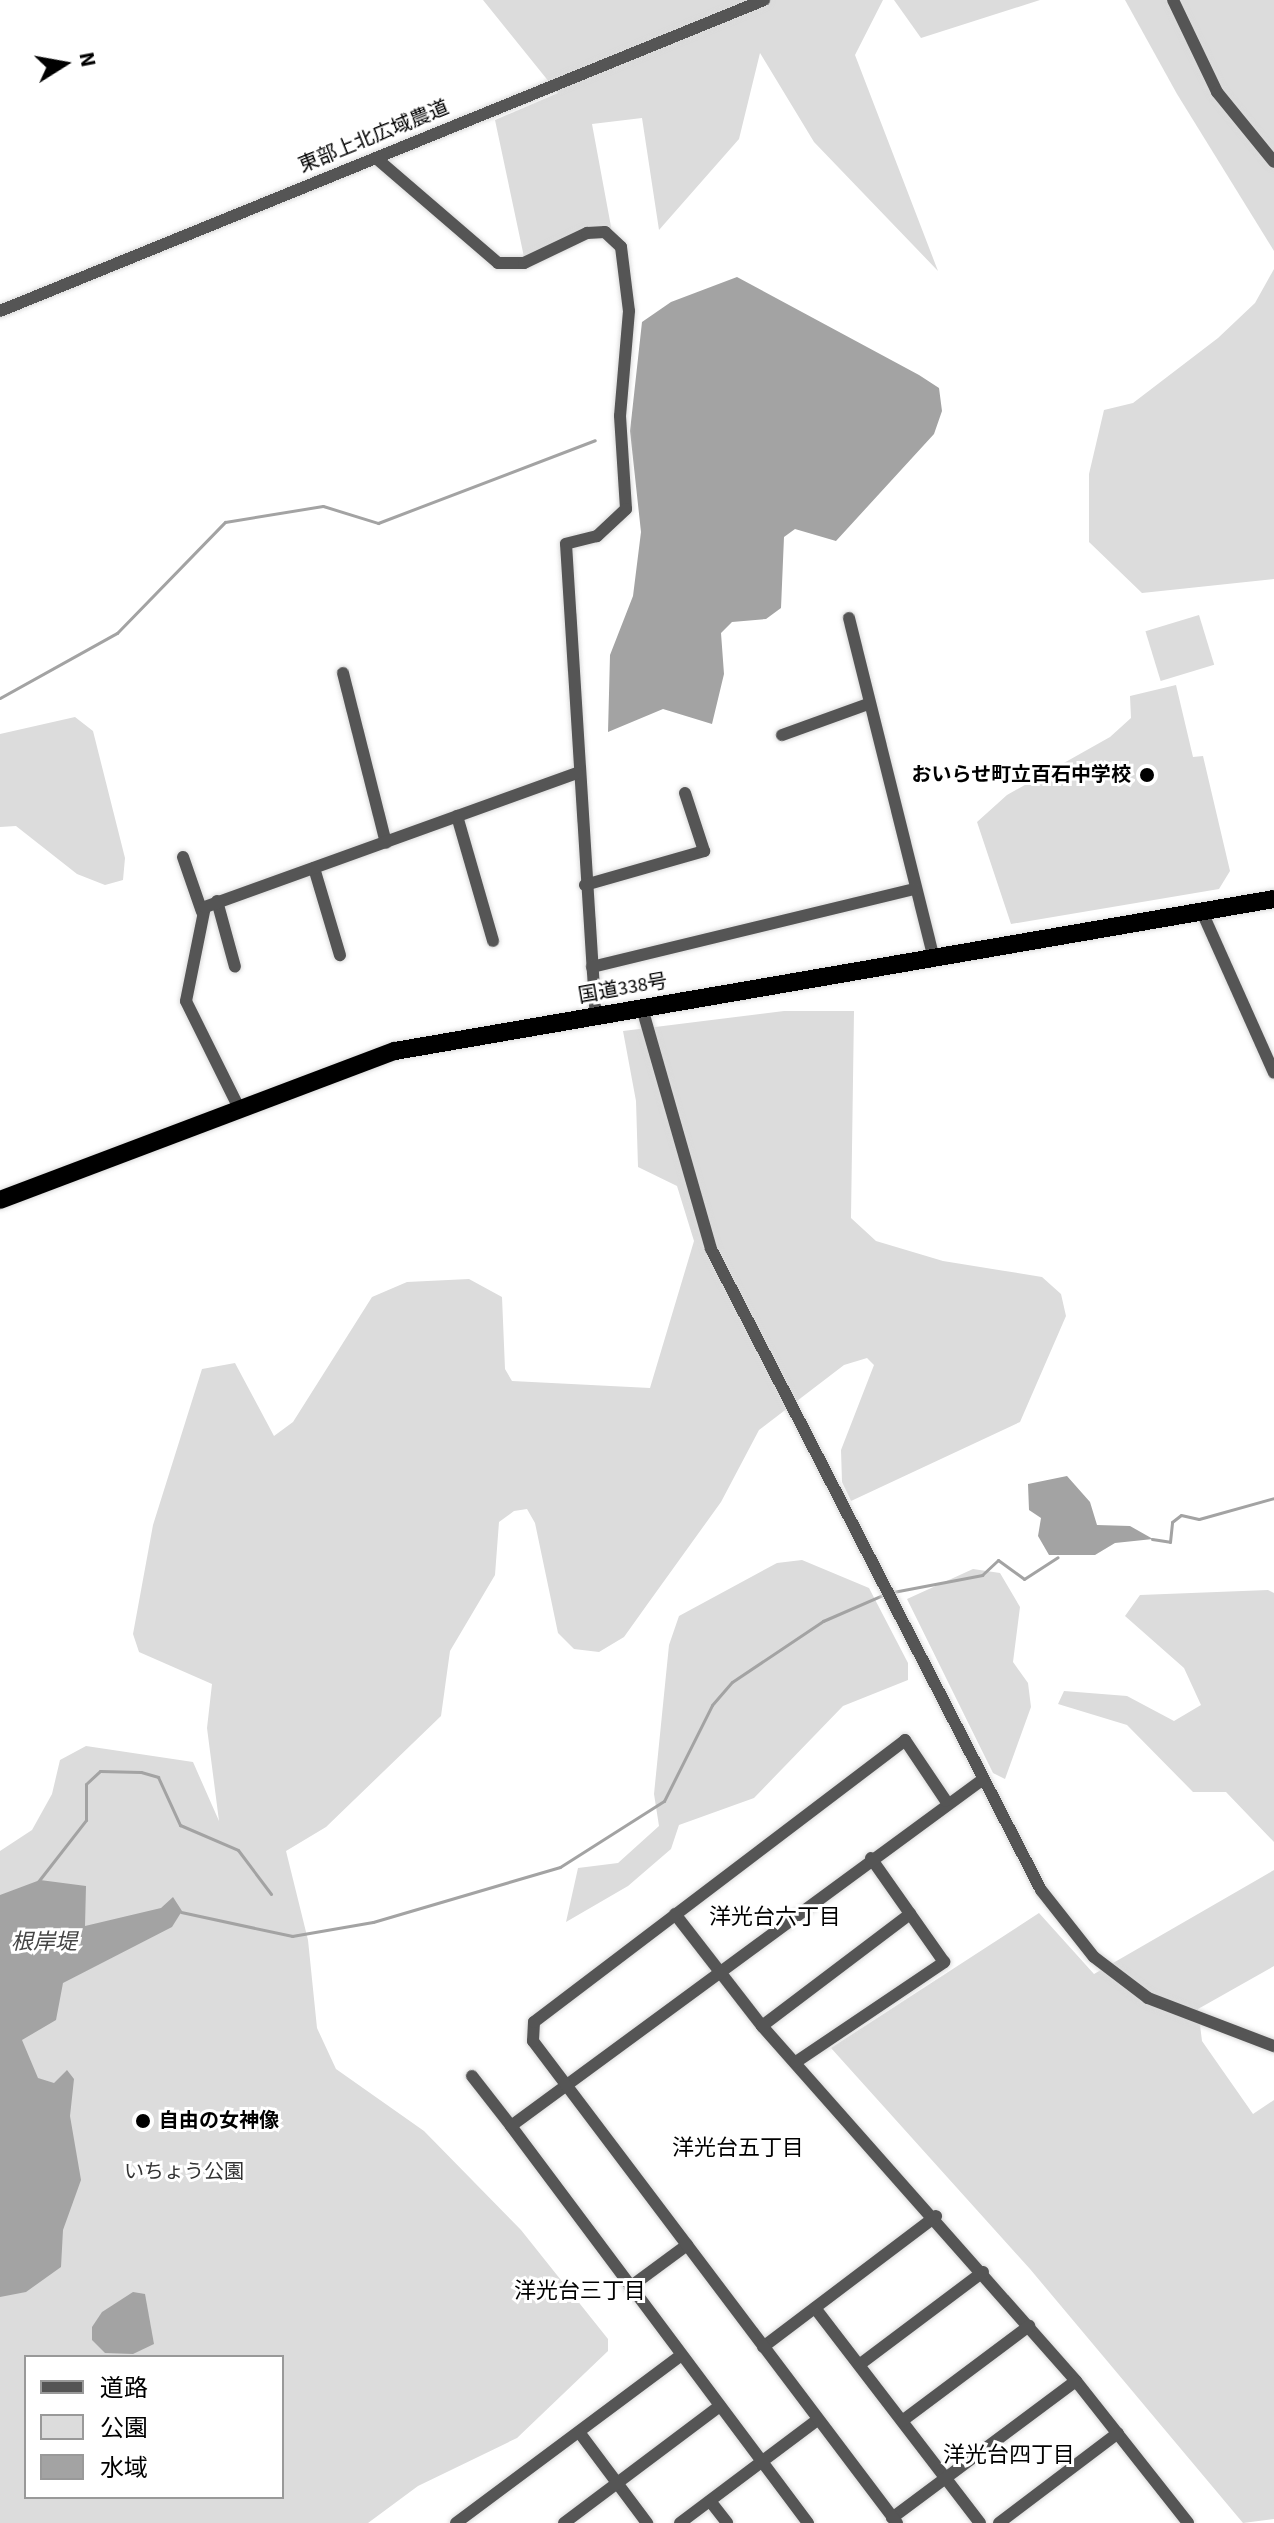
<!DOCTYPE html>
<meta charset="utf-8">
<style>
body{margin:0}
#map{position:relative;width:1274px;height:2523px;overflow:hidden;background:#fff;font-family:"Source Sans 3","Noto Sans JP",sans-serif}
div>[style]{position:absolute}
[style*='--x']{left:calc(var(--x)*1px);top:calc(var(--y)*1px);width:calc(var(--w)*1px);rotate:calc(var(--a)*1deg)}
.green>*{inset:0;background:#dcdcdc;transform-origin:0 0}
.water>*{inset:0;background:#a3a3a3}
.stream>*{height:3px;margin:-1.5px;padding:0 1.5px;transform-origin:1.5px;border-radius:1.5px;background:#a3a3a3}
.roads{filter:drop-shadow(0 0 2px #dbdbdb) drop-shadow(0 0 2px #dbdbdb)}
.minor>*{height:12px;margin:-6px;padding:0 6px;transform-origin:6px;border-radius:6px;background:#555}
.highway>*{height:18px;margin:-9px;padding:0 9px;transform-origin:9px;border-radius:9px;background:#000}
.dots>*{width:22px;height:22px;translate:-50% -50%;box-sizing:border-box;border:4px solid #fff;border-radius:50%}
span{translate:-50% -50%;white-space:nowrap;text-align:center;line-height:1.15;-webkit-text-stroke:6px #fff;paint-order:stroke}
.street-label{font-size:20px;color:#000}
.poi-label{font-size:20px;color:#000;font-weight:700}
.right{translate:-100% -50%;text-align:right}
.left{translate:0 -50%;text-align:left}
.park-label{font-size:20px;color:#333}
.neighbourhood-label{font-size:22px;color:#000}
.water-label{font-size:22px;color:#444;font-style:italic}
.legend{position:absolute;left:24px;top:2355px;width:260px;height:144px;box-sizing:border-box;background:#fff;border:2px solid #999;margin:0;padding:10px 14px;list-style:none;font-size:24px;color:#000}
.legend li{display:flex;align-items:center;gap:16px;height:40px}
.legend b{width:40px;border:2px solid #999}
.north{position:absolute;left:24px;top:24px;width:80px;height:80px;-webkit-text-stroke:6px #fff;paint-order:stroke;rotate:79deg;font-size:22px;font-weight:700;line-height:32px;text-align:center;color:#000}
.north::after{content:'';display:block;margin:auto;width:28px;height:36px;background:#000;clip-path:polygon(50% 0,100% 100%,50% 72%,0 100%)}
</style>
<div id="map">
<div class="green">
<div style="clip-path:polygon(483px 0,883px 0,855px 55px,938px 271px,814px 142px,760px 53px,739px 139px,659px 230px,642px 118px,592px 124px,612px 232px,524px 257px,495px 120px,558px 93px)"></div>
<div style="clip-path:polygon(894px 0,1040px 0,921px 38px)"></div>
<div style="clip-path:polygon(1125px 0,1274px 0,1274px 251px,1177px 94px)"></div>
<div style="clip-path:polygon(1274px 269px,1274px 579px,1142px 593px,1089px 542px,1089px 474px,1104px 410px,1133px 403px,1218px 338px,1255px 303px)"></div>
<div style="left:1199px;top:615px;width:52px;height:56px;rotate:73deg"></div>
<div style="clip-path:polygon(1176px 685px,1193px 757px,1203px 756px,1230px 871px,1219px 889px,1011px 924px,977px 822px,1007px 795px,1110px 737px,1131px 718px,1130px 696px)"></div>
<div style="clip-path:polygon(75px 717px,93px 731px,125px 858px,123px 880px,105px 885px,77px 874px,16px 826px,0 827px,0 734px)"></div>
<div style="clip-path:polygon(evenodd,784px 1011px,854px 1011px,851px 1218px,876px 1241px,943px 1261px,1042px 1277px,1061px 1294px,1066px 1316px,1020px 1422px,851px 1501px,842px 1482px,841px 1450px,874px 1365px,867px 1358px,844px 1365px,759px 1430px,721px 1502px,649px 1602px,624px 1637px,599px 1652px,574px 1649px,558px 1633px,535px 1523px,527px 1509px,514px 1511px,499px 1522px,495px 1575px,450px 1651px,441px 1716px,326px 1827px,286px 1851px,308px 1940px,317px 2028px,336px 2069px,424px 2131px,521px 2230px,608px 2339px,608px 2351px,517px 2438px,418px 2486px,368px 2523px,0 2523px,0 1851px,32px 1830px,52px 1794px,60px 1760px,86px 1746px,193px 1762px,219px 1821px,207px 1728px,212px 1684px,139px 1652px,133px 1634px,153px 1525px,202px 1369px,235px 1363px,274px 1436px,293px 1422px,372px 1297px,407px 1282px,469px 1279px,502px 1297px,505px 1369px,512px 1381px,650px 1388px,694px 1241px,677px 1186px,638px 1167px,636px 1101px,623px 1031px,784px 1011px,26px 2357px,282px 2357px,282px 2497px,26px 2497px,26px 2357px)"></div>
<div style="clip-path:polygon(802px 1560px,869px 1588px,908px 1663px,908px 1680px,843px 1706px,754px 1798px,679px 1825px,671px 1849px,628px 1886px,566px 1922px,578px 1868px,618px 1863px,659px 1826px,654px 1794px,669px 1645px,679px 1616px,777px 1563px)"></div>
<div style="clip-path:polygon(973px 1569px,1000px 1573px,1020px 1607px,1013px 1662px,1028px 1683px,1031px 1707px,1005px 1779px,993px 1773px,907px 1599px)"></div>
<div style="clip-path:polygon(1268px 1590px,1274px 1593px,1274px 1842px,1226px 1792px,1193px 1792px,1127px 1725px,1058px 1704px,1064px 1691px,1127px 1696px,1174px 1721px,1201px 1705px,1184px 1668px,1125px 1616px,1140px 1595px)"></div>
<div style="clip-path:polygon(1274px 1870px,1274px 1966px,1198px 2009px,1202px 2041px,1253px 2114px,1274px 2100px,1274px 2519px,1243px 2523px,1030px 2269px,831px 2048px,1039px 1913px,1094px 1974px)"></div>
</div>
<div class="water">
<div style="clip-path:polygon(737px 277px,919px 375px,939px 388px,942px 411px,934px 434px,836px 541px,795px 529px,784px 537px,781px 608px,766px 619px,732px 622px,721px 633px,724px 674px,712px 724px,663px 709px,608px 732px,610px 655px,633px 596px,641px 532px,630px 431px,642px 322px,671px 302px)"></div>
<div style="clip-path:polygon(1067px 1476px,1090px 1502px,1097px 1525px,1130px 1526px,1153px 1539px,1115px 1543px,1095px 1555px,1049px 1555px,1038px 1536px,1041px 1518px,1029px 1510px,1028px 1484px)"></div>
<div style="clip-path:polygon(40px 1880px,86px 1886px,85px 1926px,161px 1908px,173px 1897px,182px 1911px,172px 1927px,63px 1983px,56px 2020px,22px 2040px,38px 2078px,54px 2083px,67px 2070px,74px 2079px,70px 2116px,81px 2180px,63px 2230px,61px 2267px,26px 2292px,0 2297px,0 1895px)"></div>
<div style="clip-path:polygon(133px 2292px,145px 2294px,154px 2344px,133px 2354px,105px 2353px,92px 2340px,92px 2327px,102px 2312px)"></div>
</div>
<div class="stream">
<div style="--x:0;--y:698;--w:134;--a:-29.1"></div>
<div style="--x:117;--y:633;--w:155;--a:-45.8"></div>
<div style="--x:225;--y:522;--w:99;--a:-9.3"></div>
<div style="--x:323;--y:506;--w:58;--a:17.2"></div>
<div style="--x:378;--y:523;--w:232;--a:-20.9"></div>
<div style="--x:1152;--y:1539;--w:18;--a:9"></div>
<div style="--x:1170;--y:1542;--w:20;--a:-84"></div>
<div style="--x:1172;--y:1522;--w:11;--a:-38"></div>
<div style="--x:1181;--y:1515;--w:18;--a:13"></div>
<div style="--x:1199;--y:1519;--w:78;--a:-15.6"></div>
<div style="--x:893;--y:1592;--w:91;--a:-10.8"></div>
<div style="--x:982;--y:1575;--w:22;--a:-43"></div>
<div style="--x:998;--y:1560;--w:32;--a:36"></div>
<div style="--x:1024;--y:1579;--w:40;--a:-32.9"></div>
<div style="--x:37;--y:1883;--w:80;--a:-52.1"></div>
<div style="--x:86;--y:1820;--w:36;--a:-90"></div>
<div style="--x:86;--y:1784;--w:19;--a:-43"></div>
<div style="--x:100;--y:1771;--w:41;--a:1.4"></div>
<div style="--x:141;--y:1772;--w:18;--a:16"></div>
<div style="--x:158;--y:1777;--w:53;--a:65.4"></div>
<div style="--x:180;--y:1825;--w:63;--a:23.3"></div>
<div style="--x:238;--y:1850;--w:55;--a:53.1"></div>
<div style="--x:181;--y:1912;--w:114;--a:12.2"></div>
<div style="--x:292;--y:1936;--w:82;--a:-9.8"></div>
<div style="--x:373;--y:1922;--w:195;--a:-16.4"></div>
<div style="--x:560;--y:1867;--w:123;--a:-32.4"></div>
<div style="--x:664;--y:1801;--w:107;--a:-63.4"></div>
<div style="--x:712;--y:1705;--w:30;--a:-49"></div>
<div style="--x:732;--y:1682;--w:110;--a:-33.8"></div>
<div style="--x:823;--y:1621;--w:68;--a:-23.5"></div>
</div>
<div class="roads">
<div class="minor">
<div style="--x:1173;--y:0;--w:102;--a:64.4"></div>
<div style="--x:1217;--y:92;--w:90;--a:50.8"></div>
<div style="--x:376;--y:158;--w:161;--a:40.7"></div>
<div style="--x:498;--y:263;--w:26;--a:0"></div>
<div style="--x:524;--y:263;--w:70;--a:-25.5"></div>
<div style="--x:587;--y:233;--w:18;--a:-3"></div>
<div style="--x:605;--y:232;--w:22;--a:43"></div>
<div style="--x:621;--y:247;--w:64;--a:82.9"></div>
<div style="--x:629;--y:311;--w:105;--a:94.9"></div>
<div style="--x:620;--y:416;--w:93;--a:86.3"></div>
<div style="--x:626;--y:509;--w:40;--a:137"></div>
<div style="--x:597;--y:536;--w:32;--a:166"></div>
<div style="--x:566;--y:544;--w:472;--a:86.4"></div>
<div style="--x:0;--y:311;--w:825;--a:-22.15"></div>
<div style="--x:849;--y:618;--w:348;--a:76"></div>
<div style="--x:343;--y:673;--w:175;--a:75.8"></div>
<div style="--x:782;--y:735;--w:91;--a:-19.8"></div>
<div style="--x:457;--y:816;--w:130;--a:73.9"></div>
<div style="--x:183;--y:857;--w:58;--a:70.9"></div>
<div style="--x:314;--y:868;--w:91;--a:73.4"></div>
<div style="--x:585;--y:885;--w:124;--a:-15.9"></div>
<div style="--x:704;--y:851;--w:61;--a:-108.1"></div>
<div style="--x:217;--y:901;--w:68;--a:74.7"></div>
<div style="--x:1202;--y:912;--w:176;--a:65.9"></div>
<div style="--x:592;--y:967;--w:332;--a:-13.6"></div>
<div style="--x:642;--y:1008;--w:251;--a:74"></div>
<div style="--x:711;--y:1249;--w:721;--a:62.76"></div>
<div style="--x:1041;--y:1890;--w:85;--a:51.7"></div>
<div style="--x:1094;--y:1957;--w:68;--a:37.2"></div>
<div style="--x:1148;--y:1998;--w:135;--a:20.9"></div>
<div style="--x:239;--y:1108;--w:119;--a:-116.4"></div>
<div style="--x:186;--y:1001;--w:96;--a:-78.6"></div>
<div style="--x:205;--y:907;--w:395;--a:-19.8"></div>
<div style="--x:675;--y:1914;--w:142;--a:52.2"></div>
<div style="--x:762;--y:2026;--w:474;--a:48.5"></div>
<div style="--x:1076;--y:2381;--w:181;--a:51.7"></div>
<div style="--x:762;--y:2026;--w:186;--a:-37.1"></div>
<div style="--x:796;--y:2062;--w:179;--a:-34"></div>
<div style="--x:944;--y:1962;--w:127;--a:-125.1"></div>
<div style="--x:472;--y:2076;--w:63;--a:52"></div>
<div style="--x:630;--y:2287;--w:71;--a:-36.4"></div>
<div style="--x:815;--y:2308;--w:271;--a:52.5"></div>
<div style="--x:763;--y:2347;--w:217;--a:-37.1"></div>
<div style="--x:859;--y:2365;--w:155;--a:-36.9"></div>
<div style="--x:902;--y:2421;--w:159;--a:-36.8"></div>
<div style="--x:579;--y:2432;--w:114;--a:53.2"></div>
<div style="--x:710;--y:2501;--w:28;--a:52"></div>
<div style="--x:892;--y:2518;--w:229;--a:-36.7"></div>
<div style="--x:456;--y:2523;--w:281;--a:-36.7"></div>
<div style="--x:564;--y:2523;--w:195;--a:-36.9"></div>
<div style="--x:680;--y:2523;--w:171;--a:-36.9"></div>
<div style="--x:808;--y:2523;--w:496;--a:-126.8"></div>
<div style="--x:511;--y:2126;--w:584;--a:-36.3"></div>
<div style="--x:897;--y:2523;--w:604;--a:-127.06"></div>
<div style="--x:533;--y:2041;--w:19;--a:-87"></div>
<div style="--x:534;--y:2022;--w:466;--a:-37.2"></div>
<div style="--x:905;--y:1740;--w:73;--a:56.1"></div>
<div style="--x:999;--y:2523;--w:149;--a:-37.1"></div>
</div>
<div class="highway">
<div style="--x:0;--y:1200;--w:422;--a:-20.7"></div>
<div style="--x:395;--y:1051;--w:892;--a:-9.81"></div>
</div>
</div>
<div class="dots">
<div style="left:1147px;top:775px;background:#000"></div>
<div style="left:143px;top:2121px;background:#000"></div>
</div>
<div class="street-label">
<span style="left:374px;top:137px;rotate:-22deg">東部上北広域農道</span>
<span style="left:623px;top:989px;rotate:-10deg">国道338号</span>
</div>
<div class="poi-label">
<span class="right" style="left:1131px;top:775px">おいらせ町立百石中学校</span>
<span class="left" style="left:159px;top:2121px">自由の女神像</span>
</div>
<div class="park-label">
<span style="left:184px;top:2172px">いちょう公園</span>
</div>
<div class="neighbourhood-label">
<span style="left:775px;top:1918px">洋光台六丁目</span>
<span style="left:738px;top:2149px">洋光台五丁目</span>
<span style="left:580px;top:2292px">洋光台三丁目</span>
<span style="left:1009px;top:2456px">洋光台四丁目</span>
</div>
<div class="water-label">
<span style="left:44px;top:1943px">根岸堤</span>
</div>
<ul class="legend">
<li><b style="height:10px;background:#555"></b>道路</li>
<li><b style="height:22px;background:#dcdcdc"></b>公園</li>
<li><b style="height:22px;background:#a3a3a3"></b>水域</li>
</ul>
<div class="north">N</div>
</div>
